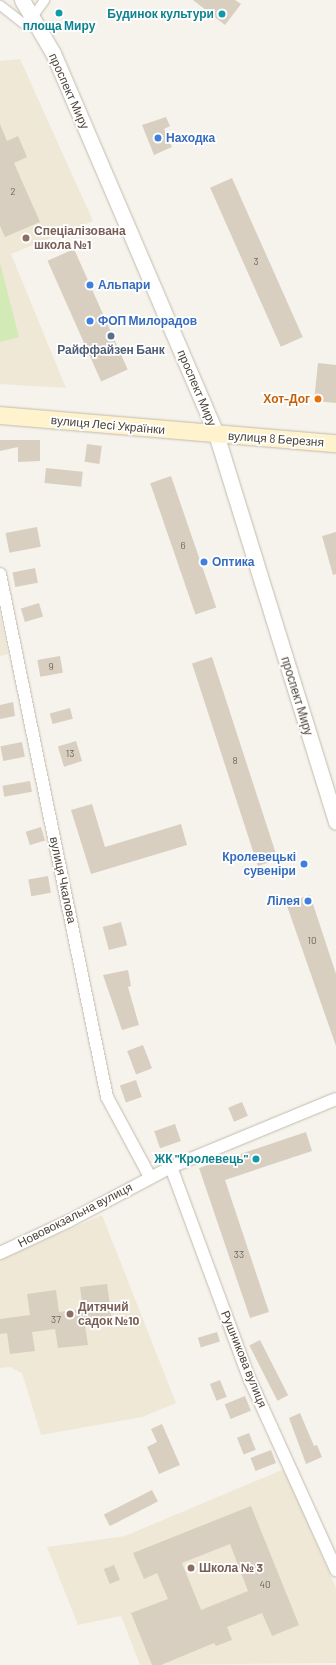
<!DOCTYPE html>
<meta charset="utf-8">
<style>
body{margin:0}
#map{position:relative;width:336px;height:1665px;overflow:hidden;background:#f6f3ec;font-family:Barlow,sans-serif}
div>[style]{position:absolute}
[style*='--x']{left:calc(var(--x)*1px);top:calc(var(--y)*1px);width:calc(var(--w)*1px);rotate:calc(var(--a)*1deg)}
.education>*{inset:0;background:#efe8d6}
.green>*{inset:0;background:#d2eab5}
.building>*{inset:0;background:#d8cfc1;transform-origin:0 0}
.roads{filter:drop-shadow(0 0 1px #c2bbae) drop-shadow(0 0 1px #c2bbae)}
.pedestrian>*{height:9px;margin:-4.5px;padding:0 4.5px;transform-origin:4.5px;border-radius:4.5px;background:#fff}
.minor>*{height:12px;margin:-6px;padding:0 6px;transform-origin:6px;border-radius:6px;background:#fff}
.tertiary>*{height:15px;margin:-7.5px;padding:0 7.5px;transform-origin:7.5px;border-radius:7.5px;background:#fff}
.secondary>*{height:17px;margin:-8.5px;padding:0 8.5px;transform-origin:8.5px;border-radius:8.5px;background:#fff3cd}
.dots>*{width:11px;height:11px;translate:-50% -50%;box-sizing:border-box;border:2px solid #fff;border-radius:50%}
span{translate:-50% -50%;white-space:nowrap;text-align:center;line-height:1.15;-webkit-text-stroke:3.5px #fff;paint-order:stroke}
.number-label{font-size:10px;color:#6e675b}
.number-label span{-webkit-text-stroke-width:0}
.culture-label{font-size:12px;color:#0d838f;font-weight:700}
.right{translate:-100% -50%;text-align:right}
.street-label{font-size:12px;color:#4b4439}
.shop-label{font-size:12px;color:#366cbe;font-weight:700}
.left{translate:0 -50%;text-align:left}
.education-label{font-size:12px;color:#785e54;font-weight:700}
.service-label{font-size:12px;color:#4e5e75;font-weight:700}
.food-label{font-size:12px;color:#c56008;font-weight:700}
</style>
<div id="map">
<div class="education">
<div style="clip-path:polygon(20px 59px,93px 221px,11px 254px,66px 388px,0 384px,0 61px)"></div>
<div style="clip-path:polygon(0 614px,8px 654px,0 656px)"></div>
<div style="clip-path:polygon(102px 1215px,176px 1403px,142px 1417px,41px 1435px,22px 1373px,10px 1367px,0 1368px,0 1260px)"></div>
<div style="clip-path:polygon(284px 1469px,336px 1588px,336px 1663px,140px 1665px,121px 1616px,78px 1625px,47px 1547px,125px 1536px)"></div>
</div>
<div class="green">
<div style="clip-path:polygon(0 263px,19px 337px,0 342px)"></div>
</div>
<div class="building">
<div style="clip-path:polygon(193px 0,235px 0,241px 4px,225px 25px)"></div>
<div style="clip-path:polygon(166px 117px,170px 126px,164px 129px,172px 147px,154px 155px,142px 125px)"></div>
<div style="clip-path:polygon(0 124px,7px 141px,18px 136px,27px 157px,14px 163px,40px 222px,5px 237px,0 226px)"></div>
<div style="left:232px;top:178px;width:174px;height:24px;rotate:66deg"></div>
<div style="left:74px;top:249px;width:132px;height:29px;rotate:66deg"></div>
<div style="clip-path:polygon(318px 363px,336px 365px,336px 403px,314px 401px)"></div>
<div style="clip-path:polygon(0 440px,40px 440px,40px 461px,18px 462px,18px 447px,0 451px)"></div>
<div style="left:87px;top:444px;width:15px;height:18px;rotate:8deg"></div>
<div style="left:46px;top:468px;width:37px;height:15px;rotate:6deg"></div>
<div style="left:171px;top:476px;width:139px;height:22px;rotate:71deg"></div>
<div style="left:37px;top:527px;width:20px;height:32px;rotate:79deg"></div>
<div style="clip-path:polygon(336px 532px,336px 574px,333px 575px,322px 536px)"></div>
<div style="left:35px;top:568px;width:15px;height:23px;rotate:79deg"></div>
<div style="left:39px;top:603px;width:14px;height:19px;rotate:73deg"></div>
<div style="left:60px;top:656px;width:17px;height:23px;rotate:80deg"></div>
<div style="left:212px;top:657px;width:213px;height:21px;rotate:72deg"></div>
<div style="clip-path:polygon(13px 702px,15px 716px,0 719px,0 705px)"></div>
<div style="left:70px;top:708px;width:11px;height:21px;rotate:75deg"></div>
<div style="left:76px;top:741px;width:21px;height:19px;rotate:73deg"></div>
<div style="left:22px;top:742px;width:15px;height:22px;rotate:79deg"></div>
<div style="left:30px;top:781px;width:11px;height:28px;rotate:80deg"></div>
<div style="clip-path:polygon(92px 804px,105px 847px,181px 824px,187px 845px,91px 874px,71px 810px)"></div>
<div style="left:41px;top:827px;width:14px;height:16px;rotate:73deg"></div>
<div style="left:48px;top:876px;width:17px;height:20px;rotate:80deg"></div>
<div style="clip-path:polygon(310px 895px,336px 974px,336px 1046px,286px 903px)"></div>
<div style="left:121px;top:922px;width:24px;height:19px;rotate:75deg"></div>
<div style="clip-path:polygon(128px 970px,131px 986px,128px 987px,139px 1025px,122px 1030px,103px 975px)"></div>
<div style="left:143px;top:1045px;width:25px;height:17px;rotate:69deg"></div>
<div style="left:136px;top:1080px;width:18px;height:17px;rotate:71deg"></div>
<div style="left:242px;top:1102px;width:15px;height:15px;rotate:67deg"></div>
<div style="left:175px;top:1124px;width:18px;height:22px;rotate:71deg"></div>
<div style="clip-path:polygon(306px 1132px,312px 1151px,225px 1180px,269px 1312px,250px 1318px,199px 1168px)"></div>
<div style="clip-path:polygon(107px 1284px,112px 1321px,85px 1325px,88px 1345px,58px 1348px,55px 1329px,32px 1332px,35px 1351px,10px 1354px,7px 1333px,0 1334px,0 1319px,30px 1315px,27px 1294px,56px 1290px,59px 1312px,83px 1309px,80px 1287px)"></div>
<div style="left:217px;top:1332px;width:10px;height:20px;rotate:73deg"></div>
<div style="left:260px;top:1340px;width:62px;height:12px;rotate:63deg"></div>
<div style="left:220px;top:1380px;width:18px;height:11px;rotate:68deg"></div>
<div style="left:245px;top:1396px;width:16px;height:22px;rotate:68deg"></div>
<div style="clip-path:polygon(300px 1413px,314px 1446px,317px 1445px,322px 1457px,306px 1464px,289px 1418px)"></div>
<div style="clip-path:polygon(162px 1424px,180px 1465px,159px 1474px,147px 1447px,157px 1442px,151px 1429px)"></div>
<div style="left:249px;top:1433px;width:18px;height:13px;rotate:68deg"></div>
<div style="left:271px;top:1450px;width:14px;height:22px;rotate:69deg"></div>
<div style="left:152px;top:1490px;width:13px;height:54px;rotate:63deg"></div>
<div style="clip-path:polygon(evenodd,251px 1506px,299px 1625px,272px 1636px,262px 1613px,227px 1627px,232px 1640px,216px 1646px,214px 1643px,161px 1665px,152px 1665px,131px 1613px,168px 1599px,157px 1573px,144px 1579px,133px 1553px,251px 1506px,230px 1544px,248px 1591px,201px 1610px,182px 1563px,230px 1544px)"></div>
<div style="left:114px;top:1565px;width:16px;height:11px;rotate:68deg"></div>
</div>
<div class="roads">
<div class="pedestrian">
<div style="--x:0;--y:5;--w:29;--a:38"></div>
<div style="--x:23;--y:23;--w:13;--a:-39"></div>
<div style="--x:33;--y:15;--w:19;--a:-54"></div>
</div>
<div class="minor">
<div style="--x:0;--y:574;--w:534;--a:78.44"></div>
<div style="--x:107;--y:1097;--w:91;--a:61.7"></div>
<div style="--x:171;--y:1167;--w:178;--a:-22.4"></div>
<div style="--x:0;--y:1253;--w:76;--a:-24.9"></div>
<div style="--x:69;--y:1221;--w:115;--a:-27.9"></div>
<div style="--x:171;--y:1167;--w:227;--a:69.7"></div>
<div style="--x:250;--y:1380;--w:209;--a:65.6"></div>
</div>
<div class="tertiary">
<div style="--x:22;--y:0;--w:61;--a:59.7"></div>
<div style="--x:53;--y:53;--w:414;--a:66.8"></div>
<div style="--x:216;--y:434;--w:406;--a:72.8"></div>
</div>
<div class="secondary">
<div style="--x:0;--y:415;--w:337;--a:4.8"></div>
</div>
</div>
<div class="dots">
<div style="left:59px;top:13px;background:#0f9aa8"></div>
<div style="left:222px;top:14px;background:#0f9aa8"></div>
<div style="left:158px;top:138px;background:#3f7fe0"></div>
<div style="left:26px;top:238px;background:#8d6e63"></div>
<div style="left:90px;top:285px;background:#3f7fe0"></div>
<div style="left:90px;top:321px;background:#3f7fe0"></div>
<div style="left:111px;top:336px;background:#5c6f8a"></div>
<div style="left:318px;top:399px;background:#e8710a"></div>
<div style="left:204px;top:562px;background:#3f7fe0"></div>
<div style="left:304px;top:864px;background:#3f7fe0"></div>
<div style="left:308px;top:901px;background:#3f7fe0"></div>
<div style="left:256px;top:1159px;background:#0f9aa8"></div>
<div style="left:70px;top:1314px;background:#8d6e63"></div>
<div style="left:191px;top:1568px;background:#8d6e63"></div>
</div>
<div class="number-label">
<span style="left:13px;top:192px">2</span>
<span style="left:256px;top:262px">3</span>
<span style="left:183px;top:546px">6</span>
<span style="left:51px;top:667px">9</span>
<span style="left:70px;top:754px">13</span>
<span style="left:235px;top:761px">8</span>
<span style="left:312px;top:941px">10</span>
<span style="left:239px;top:1255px">33</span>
<span style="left:56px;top:1320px">37</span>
<span style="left:265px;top:1585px">40</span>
</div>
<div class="culture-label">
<span class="right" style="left:214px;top:14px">Будинок культури</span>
<span style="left:59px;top:26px">площа Миру</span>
<span class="right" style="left:248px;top:1159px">ЖК "Кролевець"</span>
</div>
<div class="street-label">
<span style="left:69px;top:91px;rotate:66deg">проспект Миру</span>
<span style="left:197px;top:388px;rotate:67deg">проспект Миру</span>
<span style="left:108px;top:425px;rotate:5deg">вулиця Лесі Українки</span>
<span style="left:276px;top:439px;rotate:4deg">вулиця 8 Березня</span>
<span style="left:297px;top:696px;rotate:73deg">проспект Миру</span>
<span style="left:63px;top:880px;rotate:78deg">вулиця Чкалова</span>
<span style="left:75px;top:1215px;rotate:-27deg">Нововокзальна вулиця</span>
<span style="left:244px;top:1359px;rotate:68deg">Рушникова вулиця</span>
</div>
<div class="shop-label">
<span class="left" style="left:166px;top:138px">Находка</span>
<span class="left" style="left:98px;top:285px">Альпари</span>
<span class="left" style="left:98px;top:321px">ФОП Милорадов</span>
<span class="left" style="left:212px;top:562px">Оптика</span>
<span class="right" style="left:296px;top:864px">Кролевецькі<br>сувеніри</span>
<span class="right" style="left:300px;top:901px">Лілея</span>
</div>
<div class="education-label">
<span class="left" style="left:34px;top:238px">Спеціалізована<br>школа №1</span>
<span class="left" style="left:78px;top:1314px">Дитячий<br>садок №10</span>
<span class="left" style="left:199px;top:1568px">Школа № 3</span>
</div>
<div class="service-label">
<span style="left:111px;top:350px">Райффайзен Банк</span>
</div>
<div class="food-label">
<span class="right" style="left:310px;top:399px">Хот-Дог</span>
</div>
</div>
